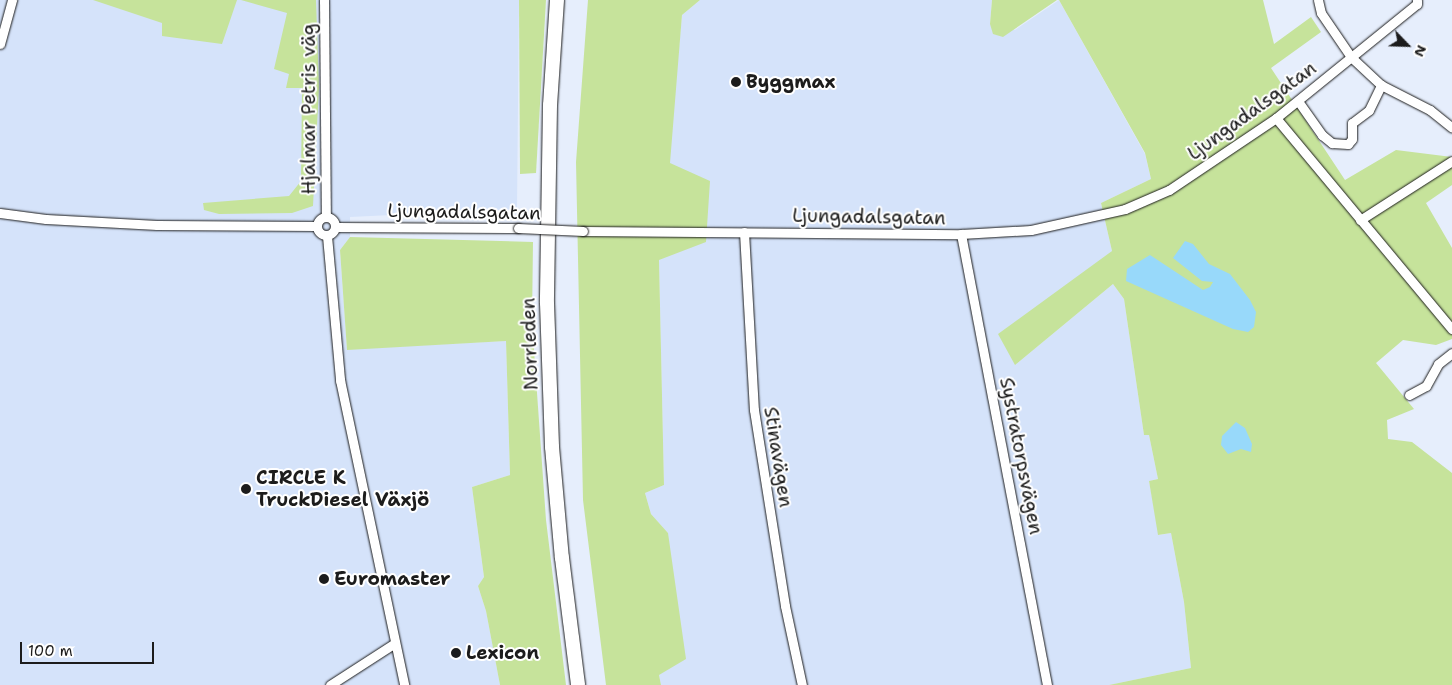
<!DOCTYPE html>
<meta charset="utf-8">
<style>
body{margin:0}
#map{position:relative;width:1452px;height:685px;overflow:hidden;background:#e6eefc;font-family:"Shantell Sans",sans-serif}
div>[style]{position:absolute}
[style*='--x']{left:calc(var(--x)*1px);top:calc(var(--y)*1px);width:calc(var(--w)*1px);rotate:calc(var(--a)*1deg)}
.built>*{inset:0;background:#d5e3fa}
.green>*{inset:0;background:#c6e39b}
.water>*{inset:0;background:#98d9fa}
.roads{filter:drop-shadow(0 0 1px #1c1c1c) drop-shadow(0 0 1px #1c1c1c)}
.minor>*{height:9px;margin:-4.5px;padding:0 4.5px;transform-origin:4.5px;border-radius:4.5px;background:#fff}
.minor>.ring{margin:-4.5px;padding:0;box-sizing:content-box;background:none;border:9px solid #fff;border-radius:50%}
.highway>*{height:14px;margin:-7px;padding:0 7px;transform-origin:7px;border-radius:7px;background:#fff}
.bridges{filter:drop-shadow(0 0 1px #1c1c1c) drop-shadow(0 0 1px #1c1c1c)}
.minor-bridge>*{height:9px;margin:-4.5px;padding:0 4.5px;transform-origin:4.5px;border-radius:4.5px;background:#fff}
.dots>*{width:14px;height:14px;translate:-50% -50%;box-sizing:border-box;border:2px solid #fff;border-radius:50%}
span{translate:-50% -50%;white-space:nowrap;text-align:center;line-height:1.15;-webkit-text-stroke:4px #fff;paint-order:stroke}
.poi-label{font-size:19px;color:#1c1c1c;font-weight:700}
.left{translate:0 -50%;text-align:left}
.street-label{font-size:19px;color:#1c1c1c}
.north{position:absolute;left:1382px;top:20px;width:50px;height:50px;-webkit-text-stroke:4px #fff;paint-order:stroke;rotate:114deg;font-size:14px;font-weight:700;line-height:20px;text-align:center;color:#1c1c1c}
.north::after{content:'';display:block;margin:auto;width:18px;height:22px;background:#1c1c1c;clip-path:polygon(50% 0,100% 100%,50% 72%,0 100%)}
.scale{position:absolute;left:20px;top:642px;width:134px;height:22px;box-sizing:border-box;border:2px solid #1c1c1c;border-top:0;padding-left:6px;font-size:15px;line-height:18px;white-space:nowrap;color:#1c1c1c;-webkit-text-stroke:4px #fff;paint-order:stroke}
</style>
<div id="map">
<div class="built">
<div style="clip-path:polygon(0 0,519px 0,517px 209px,350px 217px,350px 237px,340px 250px,347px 349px,506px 341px,510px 475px,472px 487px,484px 577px,478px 586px,486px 611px,500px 685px,0 685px)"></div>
<div style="clip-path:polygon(700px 0,992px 0,990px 24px,1015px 30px,1059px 0,1145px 154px,1151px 179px,1101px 203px,1112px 251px,1015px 365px,1113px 284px,1124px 299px,1144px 435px,1149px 435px,1158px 479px,1149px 481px,1159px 535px,1171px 533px,1184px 602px,1191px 668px,1109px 685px,661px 685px,659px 675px,668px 533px,651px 514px,645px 493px,664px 485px,659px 260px,682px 15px)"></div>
</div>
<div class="green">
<div style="clip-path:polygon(93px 0,237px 0,222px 44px,162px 36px,162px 23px)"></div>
<div style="clip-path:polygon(241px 0,316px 0,319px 87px,313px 206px,292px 213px,219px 214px,204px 210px,203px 203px,289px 196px,301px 181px,302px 88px,286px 88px,289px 74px,274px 69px,287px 13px)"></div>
<div style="clip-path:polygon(519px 0,546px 0,536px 173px,520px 174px)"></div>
<div style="clip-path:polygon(588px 0,700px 0,682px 15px,670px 163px,710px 181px,706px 242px,659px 260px,664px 485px,645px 493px,651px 514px,668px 533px,686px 659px,659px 675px,661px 685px,606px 685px,583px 500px,576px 162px)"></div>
<div style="clip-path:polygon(992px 0,1057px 0,1003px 37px,993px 34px,990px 24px)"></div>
<div style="clip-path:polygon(1059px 0,1263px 0,1274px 44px,1311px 17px,1321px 32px,1271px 68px,1345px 180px,1396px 150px,1452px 157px,1452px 185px,1426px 203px,1452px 248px,1452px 339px,1436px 345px,1403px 340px,1376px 363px,1414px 409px,1387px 420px,1388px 439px,1412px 442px,1452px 473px,1452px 685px,1109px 685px,1191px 668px,1184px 602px,1171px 533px,1158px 535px,1149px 481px,1158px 479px,1149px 435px,1144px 435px,1124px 299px,1113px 284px,1015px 365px,998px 334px,1112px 251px,1101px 203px,1151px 179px,1145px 153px)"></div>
<div style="clip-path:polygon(350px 237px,533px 242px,532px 322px,546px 520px,566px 685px,500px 685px,486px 611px,478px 586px,484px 577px,472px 487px,510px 475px,506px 341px,347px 350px,340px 250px)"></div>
</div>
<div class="water">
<div style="clip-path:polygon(1185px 241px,1193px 244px,1209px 264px,1230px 274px,1250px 300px,1256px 312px,1254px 327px,1248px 332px,1233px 329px,1126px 281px,1127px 269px,1150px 255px,1203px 290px,1210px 287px,1213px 282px,1202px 281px,1173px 258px)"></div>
<div style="clip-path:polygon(1236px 422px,1245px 428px,1252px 444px,1251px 452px,1241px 449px,1228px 454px,1221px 445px,1222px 436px)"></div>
</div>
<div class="roads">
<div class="minor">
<div style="--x:324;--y:0;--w:217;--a:89.5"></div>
<div style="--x:1318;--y:0;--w:13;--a:77"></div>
<div style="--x:1321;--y:13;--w:53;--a:55.7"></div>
<div style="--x:1351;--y:57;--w:41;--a:43"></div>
<div style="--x:1381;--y:85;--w:55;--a:27"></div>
<div style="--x:1430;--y:110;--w:28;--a:39"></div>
<div style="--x:0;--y:44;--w:46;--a:-74.7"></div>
<div style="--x:1298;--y:101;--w:42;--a:54.8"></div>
<div style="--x:1322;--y:135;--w:13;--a:39"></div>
<div style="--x:1332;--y:143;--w:16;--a:4"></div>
<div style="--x:1348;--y:144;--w:6;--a:-51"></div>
<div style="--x:1352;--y:139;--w:16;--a:-90"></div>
<div style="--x:1352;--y:123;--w:21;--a:-37"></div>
<div style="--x:1369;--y:110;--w:28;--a:-64"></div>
<div style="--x:1276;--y:118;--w:275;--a:50.2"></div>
<div style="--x:0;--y:213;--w:46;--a:7.4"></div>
<div style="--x:46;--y:219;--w:111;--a:3.1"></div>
<div style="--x:157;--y:225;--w:159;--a:0.4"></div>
<div class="ring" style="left:317px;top:217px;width:9px;height:9px"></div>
<div style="--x:1360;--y:220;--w:109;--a:-32.7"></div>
<div style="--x:336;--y:227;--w:182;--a:0.3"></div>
<div style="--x:583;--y:231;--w:378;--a:0.5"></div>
<div style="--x:961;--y:234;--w:70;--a:-3.3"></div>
<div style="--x:1031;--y:230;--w:96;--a:-12.6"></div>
<div style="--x:1125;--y:209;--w:48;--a:-23.4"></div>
<div style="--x:1169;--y:190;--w:129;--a:-33.9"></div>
<div style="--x:1276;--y:118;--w:181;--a:-39"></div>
<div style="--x:1417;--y:4;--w:4;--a:-90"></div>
<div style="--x:744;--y:232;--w:178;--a:86.8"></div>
<div style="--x:754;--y:410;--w:198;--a:81"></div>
<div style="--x:785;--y:606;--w:81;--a:77.9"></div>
<div style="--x:961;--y:234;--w:459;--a:79.2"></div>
<div style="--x:327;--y:236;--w:145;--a:84.8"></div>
<div style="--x:340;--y:380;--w:312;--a:78.1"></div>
<div style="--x:1409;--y:395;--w:19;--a:-28"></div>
<div style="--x:1426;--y:386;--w:25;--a:-61"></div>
<div style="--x:1438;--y:364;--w:18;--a:-38"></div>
<div style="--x:330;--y:685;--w:77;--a:-32.9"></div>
</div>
<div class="highway">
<div style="--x:557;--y:0;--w:105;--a:93.8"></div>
<div style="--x:550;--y:105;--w:198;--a:90.9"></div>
<div style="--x:547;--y:303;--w:144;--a:88"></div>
<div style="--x:552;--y:447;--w:111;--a:84.9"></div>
<div style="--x:562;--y:558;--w:128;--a:82.8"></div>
</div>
</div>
<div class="bridges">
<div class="minor-bridge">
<div style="--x:518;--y:228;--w:65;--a:2.6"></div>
</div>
</div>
<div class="dots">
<div style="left:736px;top:82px;background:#1c1c1c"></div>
<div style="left:246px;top:489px;background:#1c1c1c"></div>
<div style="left:324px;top:579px;background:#1c1c1c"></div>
<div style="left:456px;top:653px;background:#1c1c1c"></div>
</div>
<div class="poi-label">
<span class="left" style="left:746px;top:82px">Byggmax</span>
<span class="left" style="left:256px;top:489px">CIRCLE K<br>TruckDiesel Växjö</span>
<span class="left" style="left:334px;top:579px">Euromaster</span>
<span class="left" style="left:466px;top:653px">Lexicon</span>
</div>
<div class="street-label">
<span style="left:309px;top:109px;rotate:-90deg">Hjalmar Petris väg</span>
<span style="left:1252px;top:111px;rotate:-36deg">Ljungadalsgatan</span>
<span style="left:464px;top:212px;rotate:1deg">Ljungadalsgatan</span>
<span style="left:869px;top:217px;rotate:1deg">Ljungadalsgatan</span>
<span style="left:530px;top:344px;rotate:-92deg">Norrleden</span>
<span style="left:1021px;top:456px;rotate:79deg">Systratorpsvägen</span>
<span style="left:778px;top:457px;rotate:81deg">Stinavägen</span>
</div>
<div class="north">N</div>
<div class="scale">100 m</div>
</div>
